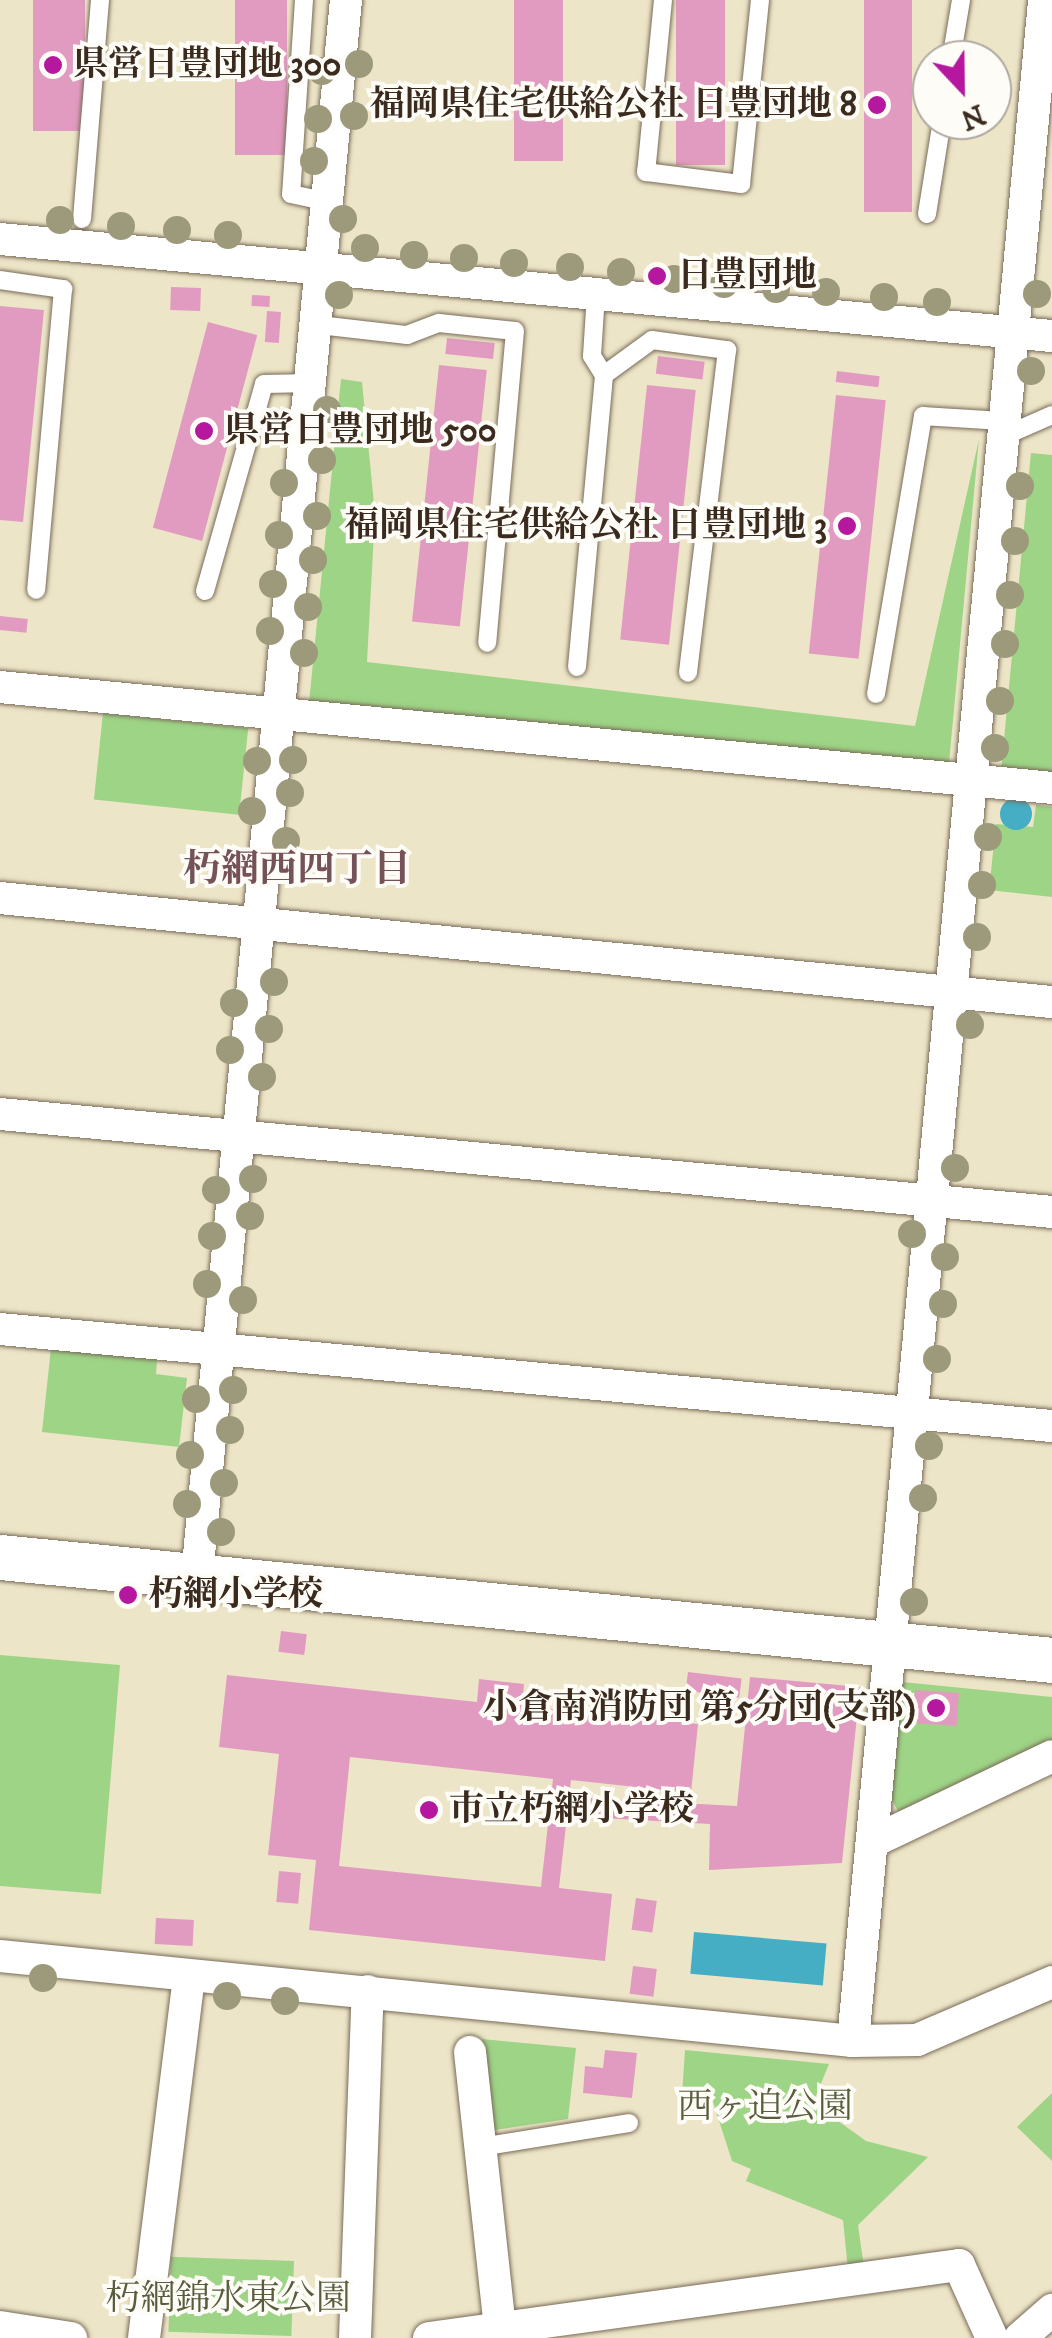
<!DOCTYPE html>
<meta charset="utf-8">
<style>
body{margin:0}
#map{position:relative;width:1052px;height:2338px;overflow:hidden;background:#ede5c7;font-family:"IM FELL DW Pica","Noto Serif JP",serif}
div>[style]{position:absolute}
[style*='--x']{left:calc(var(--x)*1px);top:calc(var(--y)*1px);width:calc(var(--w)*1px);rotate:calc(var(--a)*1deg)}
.green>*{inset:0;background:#9ed486;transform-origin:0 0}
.water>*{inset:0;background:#45adc4;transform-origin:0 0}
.round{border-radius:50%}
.building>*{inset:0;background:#e29bc0;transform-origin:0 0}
.roads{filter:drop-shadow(0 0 2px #796b59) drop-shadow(0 0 2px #796b59)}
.lane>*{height:18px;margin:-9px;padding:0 9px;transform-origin:9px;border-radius:9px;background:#fff}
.street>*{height:32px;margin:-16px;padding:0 16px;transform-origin:16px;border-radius:16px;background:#fff}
.secondary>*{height:45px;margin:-22.5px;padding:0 22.5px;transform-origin:22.5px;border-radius:22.5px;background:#fff}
.trees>*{width:28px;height:28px;margin:-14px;border-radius:50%;background:#9c9a7b}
.dots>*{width:28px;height:28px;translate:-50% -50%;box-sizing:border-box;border:5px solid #fdfcf7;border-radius:50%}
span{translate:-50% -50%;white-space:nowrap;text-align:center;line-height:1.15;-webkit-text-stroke:8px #fdfcf7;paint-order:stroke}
.poi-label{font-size:35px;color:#3b2a1e;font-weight:700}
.left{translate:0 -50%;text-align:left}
.right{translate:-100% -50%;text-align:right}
.park-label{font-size:35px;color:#595d3d}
.neighbourhood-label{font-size:38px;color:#755257;font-weight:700}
.north{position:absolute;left:912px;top:40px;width:100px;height:100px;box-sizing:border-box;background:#fdfcf7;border:2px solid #afa8a0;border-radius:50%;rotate:158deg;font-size:28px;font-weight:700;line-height:40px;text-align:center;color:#3b2a1e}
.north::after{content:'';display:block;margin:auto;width:35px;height:45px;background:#b5179e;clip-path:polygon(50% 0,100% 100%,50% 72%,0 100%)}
</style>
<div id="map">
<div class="green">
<div style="clip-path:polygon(341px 379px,362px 382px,375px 514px,367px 662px,915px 726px,979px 439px,949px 763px,309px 703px)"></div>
<div style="clip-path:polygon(1031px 453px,1052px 455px,1052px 777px,1001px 772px)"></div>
<div style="left:103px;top:713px;width:146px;height:87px;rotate:6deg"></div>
<div style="clip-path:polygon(1036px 805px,1052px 807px,1052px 897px,989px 890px,996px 824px,1033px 827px)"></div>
<div style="clip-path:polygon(51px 1348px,157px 1359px,156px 1374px,187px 1378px,179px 1447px,42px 1432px)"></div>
<div style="clip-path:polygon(0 1655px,120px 1665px,101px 1894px,0 1886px)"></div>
<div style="clip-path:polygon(902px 1682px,1052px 1697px,1052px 1743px,899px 1813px,891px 1798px)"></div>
<div style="clip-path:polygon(482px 2039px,576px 2048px,568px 2119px,488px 2131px)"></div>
<div style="clip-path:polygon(685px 2050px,829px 2064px,813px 2103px,866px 2141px,928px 2157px,858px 2225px,864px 2267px,848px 2270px,843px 2220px,746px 2181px,751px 2169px,732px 2161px,713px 2102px,682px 2095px)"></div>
<div style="clip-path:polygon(1052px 2093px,1052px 2161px,1017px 2127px)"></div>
<div style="left:294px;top:2261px;width:75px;height:123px;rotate:92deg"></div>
</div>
<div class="water">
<div class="round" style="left:1000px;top:798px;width:32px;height:32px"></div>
<div style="left:694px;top:1932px;width:133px;height:42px;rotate:5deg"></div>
</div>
<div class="building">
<div style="left:33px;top:0;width:52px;height:131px"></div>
<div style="left:235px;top:0;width:52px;height:155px"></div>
<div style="left:514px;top:0;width:49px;height:161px"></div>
<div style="left:676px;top:0;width:49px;height:165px"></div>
<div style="left:864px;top:0;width:48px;height:212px"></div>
<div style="left:171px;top:287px;width:30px;height:23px;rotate:2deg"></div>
<div style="left:252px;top:295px;width:18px;height:11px;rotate:3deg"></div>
<div style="clip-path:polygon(0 306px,44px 310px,23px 522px,0 520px)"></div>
<div style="left:267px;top:311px;width:14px;height:31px;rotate:4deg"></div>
<div style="left:208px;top:322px;width:51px;height:213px;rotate:15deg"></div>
<div style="left:447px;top:338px;width:48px;height:16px;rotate:6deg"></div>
<div style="left:658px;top:356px;width:47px;height:18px;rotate:7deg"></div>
<div style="left:439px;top:365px;width:48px;height:258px;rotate:6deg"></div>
<div style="left:837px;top:371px;width:43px;height:11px;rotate:7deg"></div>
<div style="left:647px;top:385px;width:49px;height:256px;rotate:6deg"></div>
<div style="left:836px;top:395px;width:50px;height:260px;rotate:6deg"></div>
<div style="left:0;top:616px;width:28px;height:14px;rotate:6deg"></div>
<div style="left:281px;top:1631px;width:26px;height:21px;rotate:7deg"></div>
<div style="left:688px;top:1672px;width:54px;height:19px;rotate:7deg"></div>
<div style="clip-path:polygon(evenodd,227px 1675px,477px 1702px,479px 1679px,524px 1684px,522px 1706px,698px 1724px,691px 1793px,571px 1780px,569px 1797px,737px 1806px,750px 1677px,860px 1687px,842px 1863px,709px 1870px,710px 1824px,567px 1816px,559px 1888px,612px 1894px,605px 1961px,309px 1930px,316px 1860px,268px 1855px,279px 1754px,219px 1747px,227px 1675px,350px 1757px,553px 1779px,541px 1887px,339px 1866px,350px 1757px)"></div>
<div style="left:915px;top:1690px;width:44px;height:33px;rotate:4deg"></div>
<div style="left:279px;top:1871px;width:22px;height:31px;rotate:5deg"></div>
<div style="left:636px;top:1898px;width:21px;height:32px;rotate:8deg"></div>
<div style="left:156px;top:1918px;width:38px;height:26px;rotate:3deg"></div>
<div style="left:633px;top:1966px;width:24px;height:28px;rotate:7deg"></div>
<div style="clip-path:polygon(605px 2050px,637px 2053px,632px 2098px,583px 2093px,585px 2066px,603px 2068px)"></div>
</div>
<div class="roads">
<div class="lane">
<div style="--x:304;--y:0;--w:194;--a:93.8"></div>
<div style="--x:291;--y:194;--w:39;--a:12"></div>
<div style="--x:663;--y:0;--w:173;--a:95.6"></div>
<div style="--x:646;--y:172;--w:96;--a:7.2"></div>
<div style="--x:741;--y:184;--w:185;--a:-84.1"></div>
<div style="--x:951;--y:60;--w:61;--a:-80.5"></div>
<div style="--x:927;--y:214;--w:95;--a:-80.9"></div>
<div style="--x:82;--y:219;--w:220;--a:-85.3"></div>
<div style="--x:0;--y:280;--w:64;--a:8.1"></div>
<div style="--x:63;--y:289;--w:302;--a:95.1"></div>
<div style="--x:596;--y:294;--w:62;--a:93.7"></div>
<div style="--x:592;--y:356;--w:22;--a:58"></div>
<div style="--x:604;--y:375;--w:59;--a:-36.1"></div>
<div style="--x:652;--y:340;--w:76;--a:7.6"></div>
<div style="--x:727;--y:350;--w:325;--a:96.9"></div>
<div style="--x:319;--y:325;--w:89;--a:6.5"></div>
<div style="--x:407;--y:335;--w:34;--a:-21"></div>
<div style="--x:439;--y:323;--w:76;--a:6"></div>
<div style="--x:515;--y:331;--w:313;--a:95.1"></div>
<div style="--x:1002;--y:437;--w:55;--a:-23.7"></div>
<div style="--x:205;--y:591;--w:215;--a:-74.1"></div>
<div style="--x:264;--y:384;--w:49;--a:-1.2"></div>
<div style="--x:577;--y:667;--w:293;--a:-84.7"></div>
<div style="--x:876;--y:694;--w:282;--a:-80.4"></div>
<div style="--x:923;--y:416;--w:79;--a:3.6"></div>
<div style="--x:481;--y:2147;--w:150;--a:-9.2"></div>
</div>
<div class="street">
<div style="--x:0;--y:239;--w:1056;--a:5.27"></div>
<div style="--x:0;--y:687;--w:1057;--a:5.48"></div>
<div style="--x:0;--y:898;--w:1057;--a:5.65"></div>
<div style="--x:0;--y:1114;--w:1057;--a:5.32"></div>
<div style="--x:0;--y:1329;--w:1056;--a:5.27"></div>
<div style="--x:197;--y:1576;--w:1583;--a:-84.6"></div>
<div style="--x:872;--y:1842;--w:199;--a:-25.5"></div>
<div style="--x:0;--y:1956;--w:857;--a:5.69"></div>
<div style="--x:853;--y:2041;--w:64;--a:-0.9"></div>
<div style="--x:917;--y:2040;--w:147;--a:-23.2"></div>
<div style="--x:853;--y:2041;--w:2050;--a:-84.65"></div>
<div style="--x:470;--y:2052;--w:288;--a:83.8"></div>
<div style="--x:0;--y:2327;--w:72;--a:8.8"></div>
<div style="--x:144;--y:2338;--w:365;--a:-82.9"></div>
<div style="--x:355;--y:2338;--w:347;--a:-87.9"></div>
<div style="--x:429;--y:2338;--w:535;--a:-7.84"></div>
<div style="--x:959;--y:2265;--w:80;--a:65.7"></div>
<div style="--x:1020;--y:2338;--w:43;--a:-41.2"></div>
</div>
<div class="secondary">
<div style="--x:0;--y:1557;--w:1057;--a:5.59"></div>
</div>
</div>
<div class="trees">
<div style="left:359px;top:64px"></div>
<div style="left:322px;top:71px"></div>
<div style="left:354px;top:116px"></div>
<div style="left:318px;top:119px"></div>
<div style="left:314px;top:161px"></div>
<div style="left:343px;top:219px"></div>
<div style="left:60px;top:220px"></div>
<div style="left:121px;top:226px"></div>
<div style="left:177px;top:230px"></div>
<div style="left:228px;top:235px"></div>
<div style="left:365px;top:248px"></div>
<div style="left:414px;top:255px"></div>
<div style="left:464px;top:258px"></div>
<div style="left:514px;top:263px"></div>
<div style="left:570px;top:267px"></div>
<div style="left:621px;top:272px"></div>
<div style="left:674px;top:279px"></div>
<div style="left:724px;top:284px"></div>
<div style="left:776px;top:289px"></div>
<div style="left:826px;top:292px"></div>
<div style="left:1037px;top:294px"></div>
<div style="left:339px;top:295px"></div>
<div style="left:884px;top:297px"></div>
<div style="left:937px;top:302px"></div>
<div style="left:1031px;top:371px"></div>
<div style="left:327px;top:410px"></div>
<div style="left:322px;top:460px"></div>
<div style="left:284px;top:483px"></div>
<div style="left:1020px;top:486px"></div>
<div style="left:317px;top:516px"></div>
<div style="left:279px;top:535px"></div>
<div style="left:1015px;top:541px"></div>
<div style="left:313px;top:560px"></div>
<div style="left:273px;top:584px"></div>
<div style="left:1010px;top:595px"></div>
<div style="left:308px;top:607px"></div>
<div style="left:270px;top:631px"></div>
<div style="left:1005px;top:644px"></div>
<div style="left:304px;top:653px"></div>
<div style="left:1000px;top:701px"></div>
<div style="left:995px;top:748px"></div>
<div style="left:293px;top:760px"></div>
<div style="left:257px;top:761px"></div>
<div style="left:290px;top:793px"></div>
<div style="left:252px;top:811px"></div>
<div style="left:988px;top:837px"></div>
<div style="left:286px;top:841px"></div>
<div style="left:247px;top:866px"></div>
<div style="left:982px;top:885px"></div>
<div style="left:977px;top:937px"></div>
<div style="left:274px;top:982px"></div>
<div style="left:234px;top:1003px"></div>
<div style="left:970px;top:1025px"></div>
<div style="left:269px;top:1029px"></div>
<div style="left:230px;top:1050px"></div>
<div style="left:262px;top:1077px"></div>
<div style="left:955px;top:1168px"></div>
<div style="left:253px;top:1179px"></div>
<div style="left:216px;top:1190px"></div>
<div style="left:250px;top:1216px"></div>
<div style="left:912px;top:1234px"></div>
<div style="left:212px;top:1236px"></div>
<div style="left:945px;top:1257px"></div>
<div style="left:207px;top:1284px"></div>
<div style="left:243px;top:1300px"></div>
<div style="left:943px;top:1304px"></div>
<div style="left:937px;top:1359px"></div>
<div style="left:233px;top:1390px"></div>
<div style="left:196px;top:1399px"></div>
<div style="left:230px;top:1430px"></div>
<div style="left:929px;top:1446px"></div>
<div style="left:190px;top:1455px"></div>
<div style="left:224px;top:1483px"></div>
<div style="left:923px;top:1498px"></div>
<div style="left:187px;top:1504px"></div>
<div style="left:221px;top:1532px"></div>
<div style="left:914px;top:1602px"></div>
<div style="left:43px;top:1978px"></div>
<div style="left:227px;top:1996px"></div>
<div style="left:285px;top:2001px"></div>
</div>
<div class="dots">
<div style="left:53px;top:65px;background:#b5179e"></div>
<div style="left:877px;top:105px;background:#b5179e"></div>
<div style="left:657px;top:276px;background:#b5179e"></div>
<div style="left:204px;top:431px;background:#b5179e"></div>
<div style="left:847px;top:526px;background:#b5179e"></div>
<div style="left:128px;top:1595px;background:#b5179e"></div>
<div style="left:936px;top:1708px;background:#b5179e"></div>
<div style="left:429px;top:1810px;background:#b5179e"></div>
</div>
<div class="poi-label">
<span class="left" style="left:73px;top:65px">県営日豊団地 300</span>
<span class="right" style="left:857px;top:105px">福岡県住宅供給公社 日豊団地 8</span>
<span class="left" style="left:677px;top:276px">日豊団地</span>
<span class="left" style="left:224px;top:431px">県営日豊団地 500</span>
<span class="right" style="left:827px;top:526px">福岡県住宅供給公社 日豊団地 3</span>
<span class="left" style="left:148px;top:1595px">朽網小学校</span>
<span class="right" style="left:916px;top:1708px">小倉南消防団 第5分団(支部)</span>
<span class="left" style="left:449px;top:1810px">市立朽網小学校</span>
</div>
<div class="park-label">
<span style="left:765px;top:2107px">西ヶ迫公園</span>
<span style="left:228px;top:2299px">朽網錦水東公園</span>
</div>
<div class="neighbourhood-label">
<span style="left:297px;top:871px">朽網西四丁目</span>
</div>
<div class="north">N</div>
</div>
